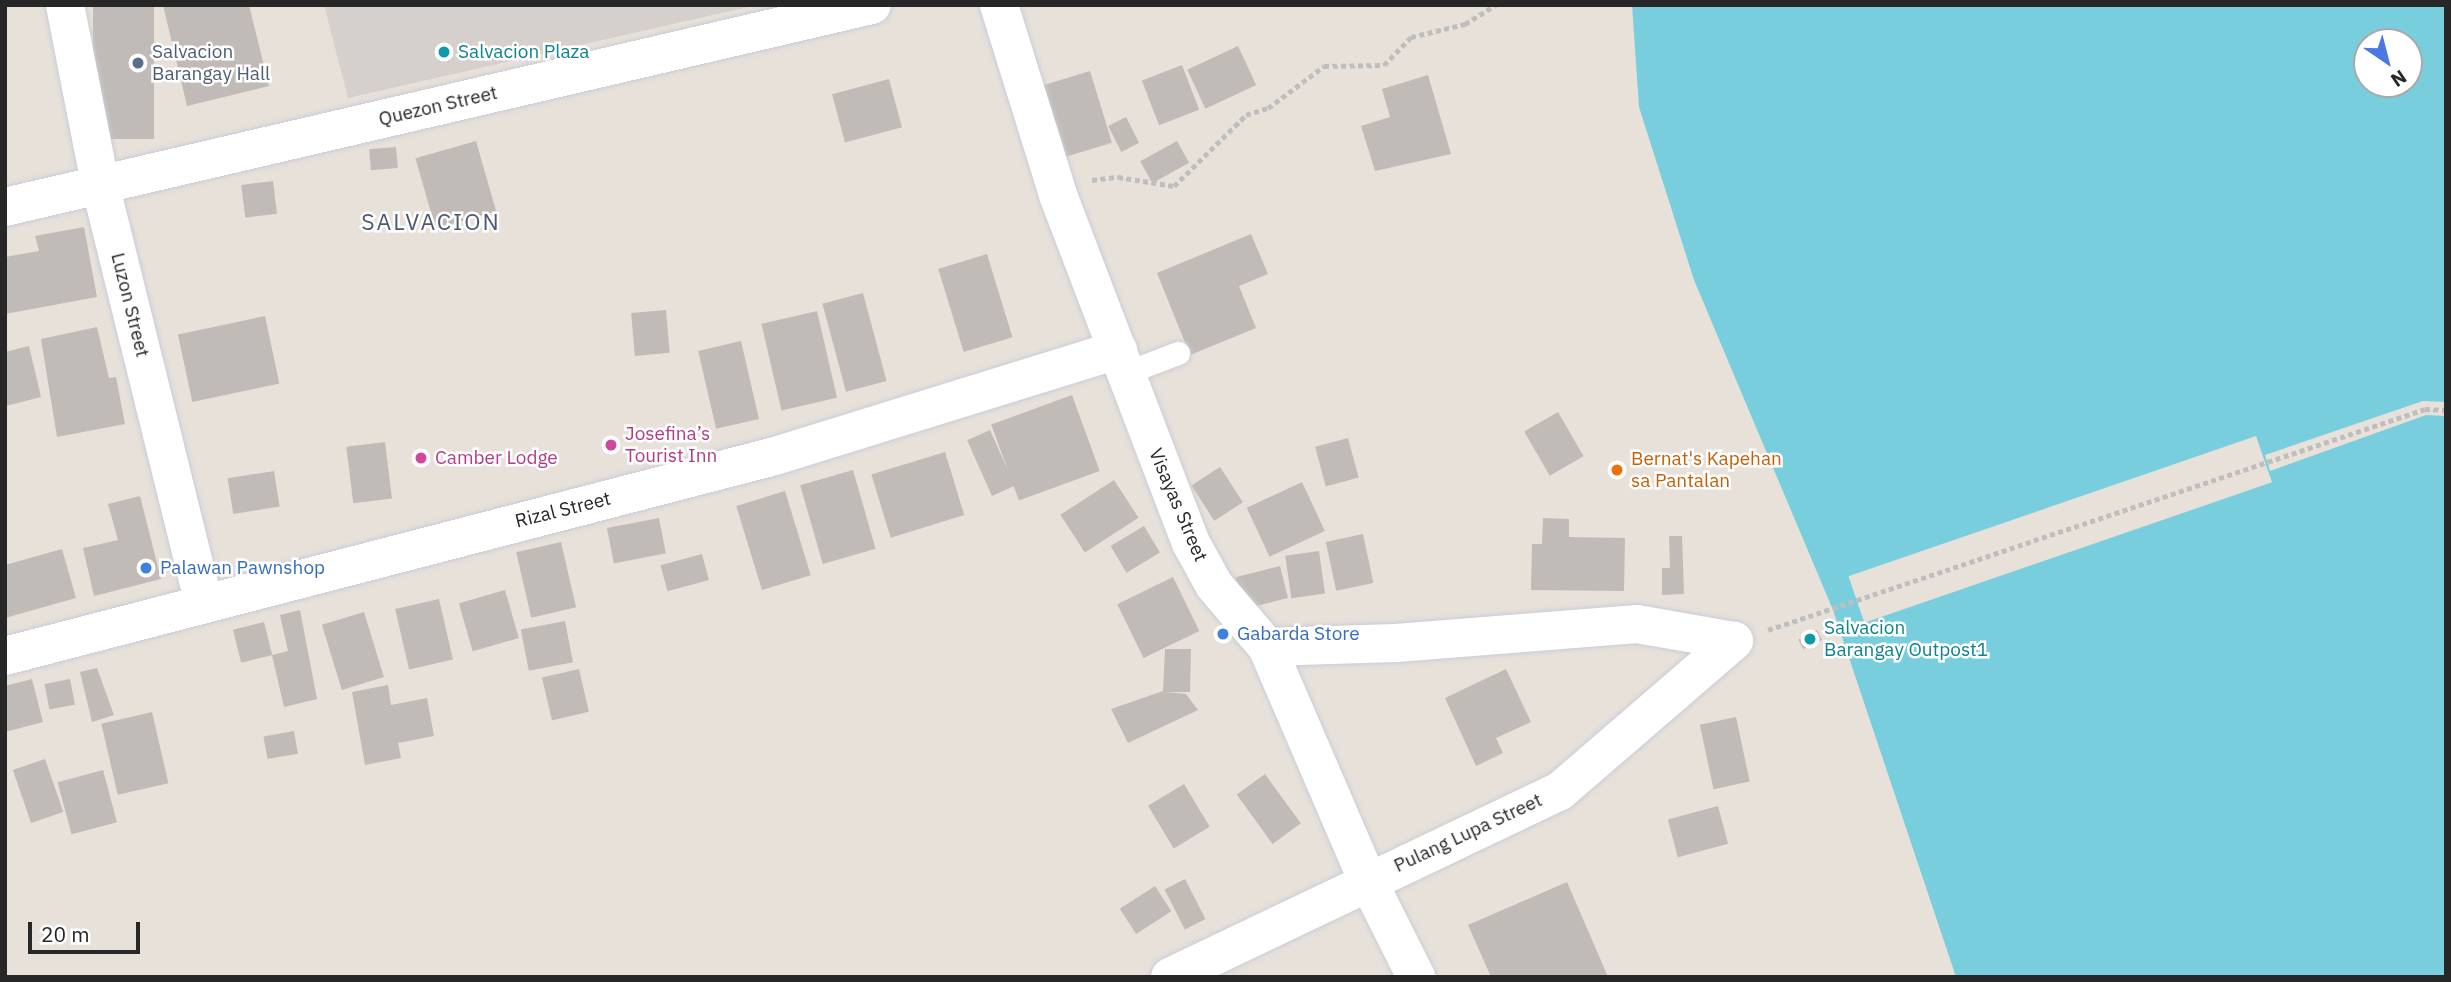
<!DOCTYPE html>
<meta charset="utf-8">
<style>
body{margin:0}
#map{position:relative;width:2451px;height:982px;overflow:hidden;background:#e8e1da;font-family:"IBM Plex Sans",sans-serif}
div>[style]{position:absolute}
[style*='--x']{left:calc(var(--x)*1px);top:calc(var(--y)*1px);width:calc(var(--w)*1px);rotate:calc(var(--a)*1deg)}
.plaza>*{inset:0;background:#d5d0cc}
.water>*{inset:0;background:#79cede}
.pier>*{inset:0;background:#e8e1da;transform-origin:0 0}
.building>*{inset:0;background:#c0bbb7;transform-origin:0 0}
.path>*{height:4.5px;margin-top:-2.25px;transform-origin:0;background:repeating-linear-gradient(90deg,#bebebe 0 5px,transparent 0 8.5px)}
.roads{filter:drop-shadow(0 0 2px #c9cdd7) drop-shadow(0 0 2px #c9cdd7)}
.lane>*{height:23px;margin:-11.5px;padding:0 11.5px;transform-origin:11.5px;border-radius:11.5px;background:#fff}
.street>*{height:38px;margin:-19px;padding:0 19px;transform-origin:19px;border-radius:19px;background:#fff}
.dots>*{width:19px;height:19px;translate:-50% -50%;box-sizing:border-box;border:4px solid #fff;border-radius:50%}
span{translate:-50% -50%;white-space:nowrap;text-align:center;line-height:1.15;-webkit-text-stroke:5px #fff;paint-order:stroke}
.service-label{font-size:19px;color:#4e5e75}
.left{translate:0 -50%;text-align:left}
.culture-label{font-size:19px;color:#0d838f}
.street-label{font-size:19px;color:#272727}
.hotel-label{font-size:19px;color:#b23c85}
.food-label{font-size:19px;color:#c56008}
.shop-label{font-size:19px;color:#366cbe}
.quarter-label{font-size:23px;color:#4e5872;letter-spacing:2px}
.frame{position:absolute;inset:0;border:7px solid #272727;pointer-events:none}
.north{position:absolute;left:2353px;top:28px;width:70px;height:70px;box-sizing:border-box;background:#fff;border:2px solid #a9a9a9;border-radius:50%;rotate:145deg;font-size:19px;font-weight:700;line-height:28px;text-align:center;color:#272727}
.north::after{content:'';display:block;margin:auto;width:24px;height:32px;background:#4c78e3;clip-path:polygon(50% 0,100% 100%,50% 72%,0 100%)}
.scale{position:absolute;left:28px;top:922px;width:112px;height:32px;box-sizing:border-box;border:4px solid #272727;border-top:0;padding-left:9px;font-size:21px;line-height:24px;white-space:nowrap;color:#272727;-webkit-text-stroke:5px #fff;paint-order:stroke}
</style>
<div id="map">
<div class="plaza">
<div style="clip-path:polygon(324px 5px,757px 5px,348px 98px)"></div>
</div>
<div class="water">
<div style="clip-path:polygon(evenodd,1632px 5px,2446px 5px,2446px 977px,1956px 977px,1833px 610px,1694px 280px,1639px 107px,1632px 5px,2367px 42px,2409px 42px,2409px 84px,2367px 84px,2367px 42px)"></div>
</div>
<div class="pier">
<div style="clip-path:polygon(2423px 401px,2446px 402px,2446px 416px,2426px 415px,2270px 471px,2265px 455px)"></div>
<div style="left:2256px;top:436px;width:49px;height:431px;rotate:71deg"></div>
</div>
<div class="building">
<div style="left:93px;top:5px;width:61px;height:134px"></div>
<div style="clip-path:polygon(163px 5px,249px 5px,269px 86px,187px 106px)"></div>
<div style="left:1238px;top:46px;width:43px;height:56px;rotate:65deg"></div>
<div style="left:1182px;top:65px;width:48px;height:43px;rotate:69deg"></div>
<div style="left:1090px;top:71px;width:75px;height:49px;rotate:73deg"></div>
<div style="clip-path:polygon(1428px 75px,1451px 154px,1375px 171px,1361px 126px,1390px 117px,1382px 89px)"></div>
<div style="left:889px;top:79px;width:50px;height:59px;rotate:75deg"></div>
<div style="left:1126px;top:117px;width:29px;height:20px;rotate:63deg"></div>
<div style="left:476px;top:141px;width:73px;height:63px;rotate:74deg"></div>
<div style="left:1177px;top:141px;width:25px;height:42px;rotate:61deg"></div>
<div style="left:396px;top:147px;width:21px;height:27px;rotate:85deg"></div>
<div style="left:273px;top:181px;width:33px;height:32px;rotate:83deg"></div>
<div style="clip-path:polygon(84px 227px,97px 297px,5px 314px,5px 257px,39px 251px,35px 236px)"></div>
<div style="clip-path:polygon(1251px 234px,1268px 274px,1239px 286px,1256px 328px,1190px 355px,1157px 273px)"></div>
<div style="left:987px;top:254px;width:87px;height:51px;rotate:73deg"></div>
<div style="left:863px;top:293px;width:91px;height:42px;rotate:75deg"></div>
<div style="left:666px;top:310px;width:43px;height:35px;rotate:85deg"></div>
<div style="left:817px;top:311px;width:89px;height:57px;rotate:77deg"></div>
<div style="left:265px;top:316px;width:69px;height:89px;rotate:78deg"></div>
<div style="clip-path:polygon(97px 327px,109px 378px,116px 377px,125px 424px,57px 437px,41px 339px)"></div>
<div style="left:741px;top:341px;width:80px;height:44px;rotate:77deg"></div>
<div style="clip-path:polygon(29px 346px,41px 397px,6px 406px,5px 352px)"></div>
<div style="left:1072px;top:395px;width:81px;height:86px;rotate:70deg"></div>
<div style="left:1558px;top:412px;width:51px;height:39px;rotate:60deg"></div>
<div style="left:990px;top:430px;width:61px;height:25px;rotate:66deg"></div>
<div style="left:1348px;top:438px;width:41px;height:34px;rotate:75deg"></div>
<div style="left:385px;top:442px;width:57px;height:39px;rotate:83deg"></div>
<div style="left:945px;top:452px;width:66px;height:77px;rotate:73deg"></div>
<div style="left:1220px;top:467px;width:42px;height:34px;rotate:57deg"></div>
<div style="left:853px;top:470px;width:82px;height:55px;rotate:74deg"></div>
<div style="left:274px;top:471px;width:36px;height:47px;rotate:81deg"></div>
<div style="left:1114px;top:480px;width:45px;height:64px;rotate:57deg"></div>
<div style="left:1302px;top:482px;width:54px;height:61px;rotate:65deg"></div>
<div style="left:785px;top:491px;width:88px;height:51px;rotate:73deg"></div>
<div style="clip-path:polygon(140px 496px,161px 579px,94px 596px,83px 548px,118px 540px,108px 504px)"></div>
<div style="left:659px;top:518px;width:36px;height:53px;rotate:79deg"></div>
<div style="clip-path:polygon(1543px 518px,1569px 519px,1569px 537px,1625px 538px,1624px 591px,1531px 590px,1532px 544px,1542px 544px)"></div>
<div style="left:1144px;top:526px;width:31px;height:39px;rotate:59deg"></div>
<div style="left:1363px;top:534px;width:50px;height:38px;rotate:78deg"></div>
<div style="clip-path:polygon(1669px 536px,1682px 536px,1684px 594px,1662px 595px,1662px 568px,1670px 568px)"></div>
<div style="left:561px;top:542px;width:67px;height:46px;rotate:77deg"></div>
<div style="clip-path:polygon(62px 549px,76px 598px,5px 618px,5px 565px)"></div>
<div style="left:1319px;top:551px;width:43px;height:34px;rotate:82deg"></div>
<div style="left:702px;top:554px;width:27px;height:43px;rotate:75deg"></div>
<div style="left:1280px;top:566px;width:33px;height:46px;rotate:76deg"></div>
<div style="left:1173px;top:577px;width:60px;height:62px;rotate:64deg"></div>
<div style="left:505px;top:590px;width:50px;height:48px;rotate:74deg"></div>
<div style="left:439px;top:599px;width:62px;height:45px;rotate:77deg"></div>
<div style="clip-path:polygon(300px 610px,317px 699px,284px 707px,272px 655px,288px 651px,280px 615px)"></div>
<div style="left:364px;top:612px;width:68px;height:44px;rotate:73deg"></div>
<div style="left:565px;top:621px;width:42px;height:45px;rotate:79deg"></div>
<div style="left:264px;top:622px;width:34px;height:32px;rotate:76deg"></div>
<div style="left:1817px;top:630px;width:11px;height:21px;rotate:63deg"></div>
<div style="clip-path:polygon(1165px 649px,1191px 649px,1190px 692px,1166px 692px,1186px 694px,1198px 710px,1128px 743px,1111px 709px,1163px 691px)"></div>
<div style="clip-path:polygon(97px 668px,114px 715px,92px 722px,80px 672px)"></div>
<div style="left:579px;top:669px;width:44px;height:38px;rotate:77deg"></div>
<div style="clip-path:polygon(1506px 669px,1531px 722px,1496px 738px,1503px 753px,1476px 766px,1445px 698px)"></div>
<div style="clip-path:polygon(32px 679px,43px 722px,5px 732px,5px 686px)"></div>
<div style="left:70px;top:679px;width:26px;height:26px;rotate:79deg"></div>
<div style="clip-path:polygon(388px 685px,391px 705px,427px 698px,434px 736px,398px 743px,401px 758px,365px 765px,352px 692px)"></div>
<div style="left:152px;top:712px;width:73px;height:52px;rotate:77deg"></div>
<div style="left:1736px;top:717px;width:66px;height:37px;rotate:78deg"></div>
<div style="left:294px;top:731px;width:23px;height:31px;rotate:80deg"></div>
<div style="left:45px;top:759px;width:56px;height:34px;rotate:71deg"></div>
<div style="left:103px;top:770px;width:54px;height:47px;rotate:75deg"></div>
<div style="left:1265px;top:774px;width:61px;height:35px;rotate:54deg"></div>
<div style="left:1184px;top:784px;width:50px;height:42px;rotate:59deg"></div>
<div style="left:1718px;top:806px;width:39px;height:52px;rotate:75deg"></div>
<div style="left:1185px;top:879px;width:45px;height:23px;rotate:63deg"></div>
<div style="clip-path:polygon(1567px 882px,1608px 977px,1491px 977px,1468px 925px)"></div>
<div style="left:1155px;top:886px;width:30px;height:42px;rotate:57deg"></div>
</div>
<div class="path">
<div style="--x:1092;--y:180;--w:26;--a:-7"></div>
<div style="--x:1118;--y:177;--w:57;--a:9.1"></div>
<div style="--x:1174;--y:186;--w:101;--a:-44.6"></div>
<div style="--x:1246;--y:115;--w:23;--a:-18"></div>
<div style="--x:1268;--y:108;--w:70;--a:-36.9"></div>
<div style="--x:1324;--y:66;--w:60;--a:-1"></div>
<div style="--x:1384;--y:65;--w:39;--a:-46"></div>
<div style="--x:1411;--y:37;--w:56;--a:-13.5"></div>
<div style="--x:1465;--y:24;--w:36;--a:-32"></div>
<div style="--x:1768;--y:630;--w:693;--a:-18.59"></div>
<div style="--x:2425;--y:409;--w:21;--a:3"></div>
</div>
<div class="roads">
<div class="lane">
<div style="--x:1123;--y:374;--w:59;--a:-20.9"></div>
</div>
<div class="street">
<div style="--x:65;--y:5;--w:182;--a:78.9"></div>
<div style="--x:100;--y:184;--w:432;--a:76.1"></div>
<div style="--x:999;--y:5;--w:199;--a:72.7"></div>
<div style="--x:1058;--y:195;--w:373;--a:69.1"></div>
<div style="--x:1191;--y:543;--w:48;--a:61.3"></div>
<div style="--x:1214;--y:585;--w:82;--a:49.5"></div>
<div style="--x:1267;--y:647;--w:253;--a:66.7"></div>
<div style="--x:1367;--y:879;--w:110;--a:63.4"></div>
<div style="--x:5;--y:207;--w:890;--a:-13.12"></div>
<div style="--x:1267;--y:647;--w:129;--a:-1.8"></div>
<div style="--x:1396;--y:643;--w:242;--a:-4.5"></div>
<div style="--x:1637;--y:624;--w:98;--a:9.9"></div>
<div style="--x:5;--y:656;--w:796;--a:-14.56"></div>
<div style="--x:775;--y:456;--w:359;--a:-17.2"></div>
<div style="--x:1170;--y:977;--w:432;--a:-25.5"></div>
<div style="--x:1560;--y:791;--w:230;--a:-40.8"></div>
</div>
</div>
<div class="dots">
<div style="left:444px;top:52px;background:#0f9aa8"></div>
<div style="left:138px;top:63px;background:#5c6f8a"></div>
<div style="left:611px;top:445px;background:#d1479c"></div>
<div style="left:421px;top:458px;background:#d1479c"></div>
<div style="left:1617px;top:470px;background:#e8710a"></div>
<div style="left:146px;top:568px;background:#3f7fe0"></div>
<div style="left:1223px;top:634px;background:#3f7fe0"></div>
<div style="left:1810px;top:639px;background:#0f9aa8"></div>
</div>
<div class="service-label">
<span class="left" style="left:152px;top:63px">Salvacion<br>Barangay Hall</span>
</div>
<div class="culture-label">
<span class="left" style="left:458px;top:52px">Salvacion Plaza</span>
<span class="left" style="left:1824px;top:639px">Salvacion<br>Barangay Outpost1</span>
</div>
<div class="street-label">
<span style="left:438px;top:106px;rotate:-13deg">Quezon Street</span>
<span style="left:130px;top:305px;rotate:76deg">Luzon Street</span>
<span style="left:1178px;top:505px;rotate:67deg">Visayas Street</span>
<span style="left:563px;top:510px;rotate:-14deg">Rizal Street</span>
<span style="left:1468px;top:833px;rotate:-25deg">Pulang Lupa Street</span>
</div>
<div class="hotel-label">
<span class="left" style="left:625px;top:445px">Josefina’s<br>Tourist Inn</span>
<span class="left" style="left:435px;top:458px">Camber Lodge</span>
</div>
<div class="food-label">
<span class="left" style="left:1631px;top:470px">Bernat's Kapehan<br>sa Pantalan</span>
</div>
<div class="shop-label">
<span class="left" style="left:160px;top:568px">Palawan Pawnshop</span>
<span class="left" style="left:1237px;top:634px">Gabarda Store</span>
</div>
<div class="quarter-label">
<span style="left:431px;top:221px">SALVACION</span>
</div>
<div class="frame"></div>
<div class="north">N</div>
<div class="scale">20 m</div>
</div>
